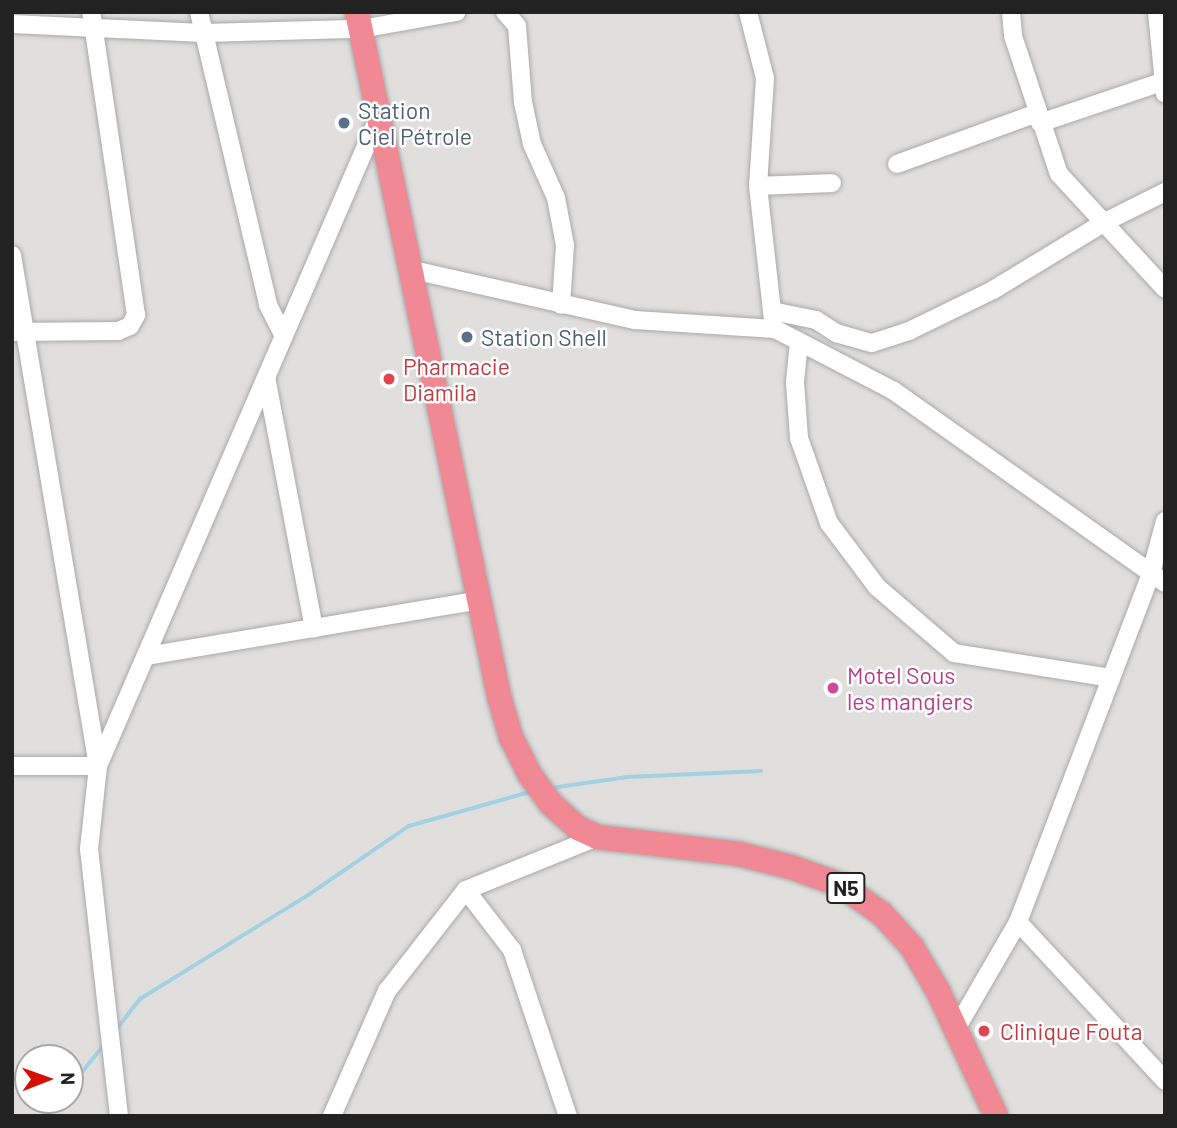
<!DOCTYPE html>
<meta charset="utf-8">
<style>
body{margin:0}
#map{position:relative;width:1177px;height:1128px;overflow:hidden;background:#f2f0e8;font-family:Barlow,sans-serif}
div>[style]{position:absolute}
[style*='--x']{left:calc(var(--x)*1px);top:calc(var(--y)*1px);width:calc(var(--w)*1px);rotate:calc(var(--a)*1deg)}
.residential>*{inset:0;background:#e0dfde}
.stream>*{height:3.5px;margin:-1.75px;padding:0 1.75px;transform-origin:1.75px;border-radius:1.75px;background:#a4d0e4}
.roads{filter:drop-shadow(0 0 2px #a9a9a9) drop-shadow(0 0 2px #a9a9a9)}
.minor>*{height:18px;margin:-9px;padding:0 9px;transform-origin:9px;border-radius:9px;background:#fff}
.highway>*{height:24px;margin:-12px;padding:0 12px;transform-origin:12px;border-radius:12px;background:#f08994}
.dots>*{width:19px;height:19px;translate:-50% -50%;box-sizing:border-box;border:4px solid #fff;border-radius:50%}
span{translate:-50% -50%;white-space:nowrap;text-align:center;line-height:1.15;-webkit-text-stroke:5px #fff;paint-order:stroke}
.shield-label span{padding:2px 5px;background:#fff;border:2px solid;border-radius:5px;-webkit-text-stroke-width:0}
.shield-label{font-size:21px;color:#222;font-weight:700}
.service-label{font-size:23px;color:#4e5e75}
.left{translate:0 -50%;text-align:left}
.health-label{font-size:23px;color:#be3a42}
.hotel-label{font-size:23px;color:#b23c85}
.frame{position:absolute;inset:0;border:14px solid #222;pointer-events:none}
.north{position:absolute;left:14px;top:1044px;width:70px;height:70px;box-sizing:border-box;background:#fff;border:2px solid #a7a7a7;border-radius:50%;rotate:89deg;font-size:19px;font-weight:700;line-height:28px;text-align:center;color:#222}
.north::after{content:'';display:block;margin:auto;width:24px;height:32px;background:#d31000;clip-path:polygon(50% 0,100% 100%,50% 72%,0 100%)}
</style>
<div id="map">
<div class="residential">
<div style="clip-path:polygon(evenodd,12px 12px,1165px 12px,1165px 1116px,12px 1116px,12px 12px,28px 1058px,70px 1058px,70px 1100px,28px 1100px,28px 1058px)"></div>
</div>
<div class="stream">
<div style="--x:551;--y:788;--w:77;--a:-8.2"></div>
<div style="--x:627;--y:777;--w:134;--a:-2.6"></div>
<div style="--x:115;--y:1031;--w:41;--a:-52"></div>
<div style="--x:140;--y:999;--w:200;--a:-31.7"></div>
<div style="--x:310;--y:894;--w:120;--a:-34.5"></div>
<div style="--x:409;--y:826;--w:126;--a:-15.7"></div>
<div style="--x:70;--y:1087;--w:54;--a:-51"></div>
<div style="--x:47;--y:1116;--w:20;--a:-53"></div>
</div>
<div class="roads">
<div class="minor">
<div style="--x:199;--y:12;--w:301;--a:76.7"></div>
<div style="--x:268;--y:305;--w:35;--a:63"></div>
<div style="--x:505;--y:12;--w:18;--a:49"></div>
<div style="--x:517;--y:26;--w:76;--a:85.5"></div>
<div style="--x:523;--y:102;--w:43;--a:77.9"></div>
<div style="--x:532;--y:144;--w:59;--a:66"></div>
<div style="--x:556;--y:198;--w:48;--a:79.2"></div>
<div style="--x:565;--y:245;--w:60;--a:93.8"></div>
<div style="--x:748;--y:12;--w:68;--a:75.6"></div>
<div style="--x:765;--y:78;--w:108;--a:93.7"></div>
<div style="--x:758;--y:186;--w:135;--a:83.6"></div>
<div style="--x:1011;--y:12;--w:24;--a:85"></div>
<div style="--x:1013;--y:36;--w:145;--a:71.6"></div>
<div style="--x:1059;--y:174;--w:156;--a:47.3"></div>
<div style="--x:1157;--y:12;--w:82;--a:84.4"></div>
<div style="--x:12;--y:24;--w:191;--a:2.7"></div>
<div style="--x:203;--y:33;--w:158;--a:-1.5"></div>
<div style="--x:361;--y:29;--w:97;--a:-10.1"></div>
<div style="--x:1040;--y:123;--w:132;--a:-18.6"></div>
<div style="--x:897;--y:164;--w:149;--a:-20"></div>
<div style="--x:758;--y:186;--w:74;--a:-2.3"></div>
<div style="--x:12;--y:255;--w:518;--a:80.45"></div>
<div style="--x:98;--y:766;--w:86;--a:180"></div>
<div style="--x:413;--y:270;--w:228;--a:12.7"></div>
<div style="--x:635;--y:320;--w:140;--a:3.7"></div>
<div style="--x:775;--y:329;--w:134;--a:27.5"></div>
<div style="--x:894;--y:391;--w:332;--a:35.3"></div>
<div style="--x:772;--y:311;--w:45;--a:11.6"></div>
<div style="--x:816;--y:320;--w:24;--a:33"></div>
<div style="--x:836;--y:333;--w:37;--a:16"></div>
<div style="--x:872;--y:343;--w:39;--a:-18"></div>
<div style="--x:909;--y:331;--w:93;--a:-26"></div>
<div style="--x:993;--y:290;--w:129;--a:-31.3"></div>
<div style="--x:1103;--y:223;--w:69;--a:-26.6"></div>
<div style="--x:12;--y:332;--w:106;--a:-0.5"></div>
<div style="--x:118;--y:331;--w:13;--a:-23"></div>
<div style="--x:130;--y:326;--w:13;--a:-61"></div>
<div style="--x:136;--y:315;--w:306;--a:-98.4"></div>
<div style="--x:799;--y:342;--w:40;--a:95.7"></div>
<div style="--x:795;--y:382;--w:56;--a:85.9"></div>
<div style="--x:799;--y:438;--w:90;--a:70.6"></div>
<div style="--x:829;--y:523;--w:80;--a:53.1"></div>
<div style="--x:877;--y:587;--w:101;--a:40.6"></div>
<div style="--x:954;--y:653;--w:159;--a:9"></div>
<div style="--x:266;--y:377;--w:256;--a:79.2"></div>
<div style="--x:147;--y:656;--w:338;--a:-9.5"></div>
<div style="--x:466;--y:890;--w:76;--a:52.5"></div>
<div style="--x:512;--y:950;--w:175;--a:71.4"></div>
<div style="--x:1018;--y:922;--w:217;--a:47.2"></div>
<div style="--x:956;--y:1029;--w:124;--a:-59.9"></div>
<div style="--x:1018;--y:922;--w:373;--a:-69.1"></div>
<div style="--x:1151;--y:573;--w:54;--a:-74.9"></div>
<div style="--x:119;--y:1116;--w:269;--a:-96.4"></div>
<div style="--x:89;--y:849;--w:83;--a:-83.8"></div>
<div style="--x:98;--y:766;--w:708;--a:-66.62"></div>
<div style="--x:332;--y:1116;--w:137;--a:-66.3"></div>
<div style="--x:387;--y:991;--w:128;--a:-52"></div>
<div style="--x:466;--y:890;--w:141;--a:-22"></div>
</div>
<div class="highway">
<div style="--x:357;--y:12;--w:699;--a:78.27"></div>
<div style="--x:499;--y:696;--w:43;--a:73.7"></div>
<div style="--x:511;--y:737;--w:42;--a:63.4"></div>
<div style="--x:530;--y:775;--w:34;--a:54"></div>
<div style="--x:550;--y:803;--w:38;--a:42"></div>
<div style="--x:578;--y:828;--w:21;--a:25"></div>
<div style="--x:597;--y:837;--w:143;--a:6.8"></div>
<div style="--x:739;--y:854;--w:54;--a:14"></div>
<div style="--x:791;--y:867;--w:53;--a:19.8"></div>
<div style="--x:841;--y:885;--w:50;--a:35.3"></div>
<div style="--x:882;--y:914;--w:45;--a:47.7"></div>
<div style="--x:912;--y:947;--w:51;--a:59.4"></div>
<div style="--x:938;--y:991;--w:138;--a:65.1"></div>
</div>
</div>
<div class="dots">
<div style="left:344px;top:123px;background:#5c6f8a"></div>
<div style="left:467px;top:337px;background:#5c6f8a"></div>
<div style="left:389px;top:379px;background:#e0444e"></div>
<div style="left:833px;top:688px;background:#d1479c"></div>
<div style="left:984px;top:1031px;background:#e0444e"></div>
</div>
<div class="shield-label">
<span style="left:846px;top:888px">N5</span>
</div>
<div class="service-label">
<span class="left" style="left:358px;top:123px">Station<br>Ciel Pétrole</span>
<span class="left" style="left:481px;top:337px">Station Shell</span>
</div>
<div class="health-label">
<span class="left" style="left:403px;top:379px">Pharmacie<br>Diamila</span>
<span class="left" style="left:1000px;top:1031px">Clinique Fouta</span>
</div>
<div class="hotel-label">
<span class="left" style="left:847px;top:688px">Motel Sous<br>les mangiers</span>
</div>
<div class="frame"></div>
<div class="north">N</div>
</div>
